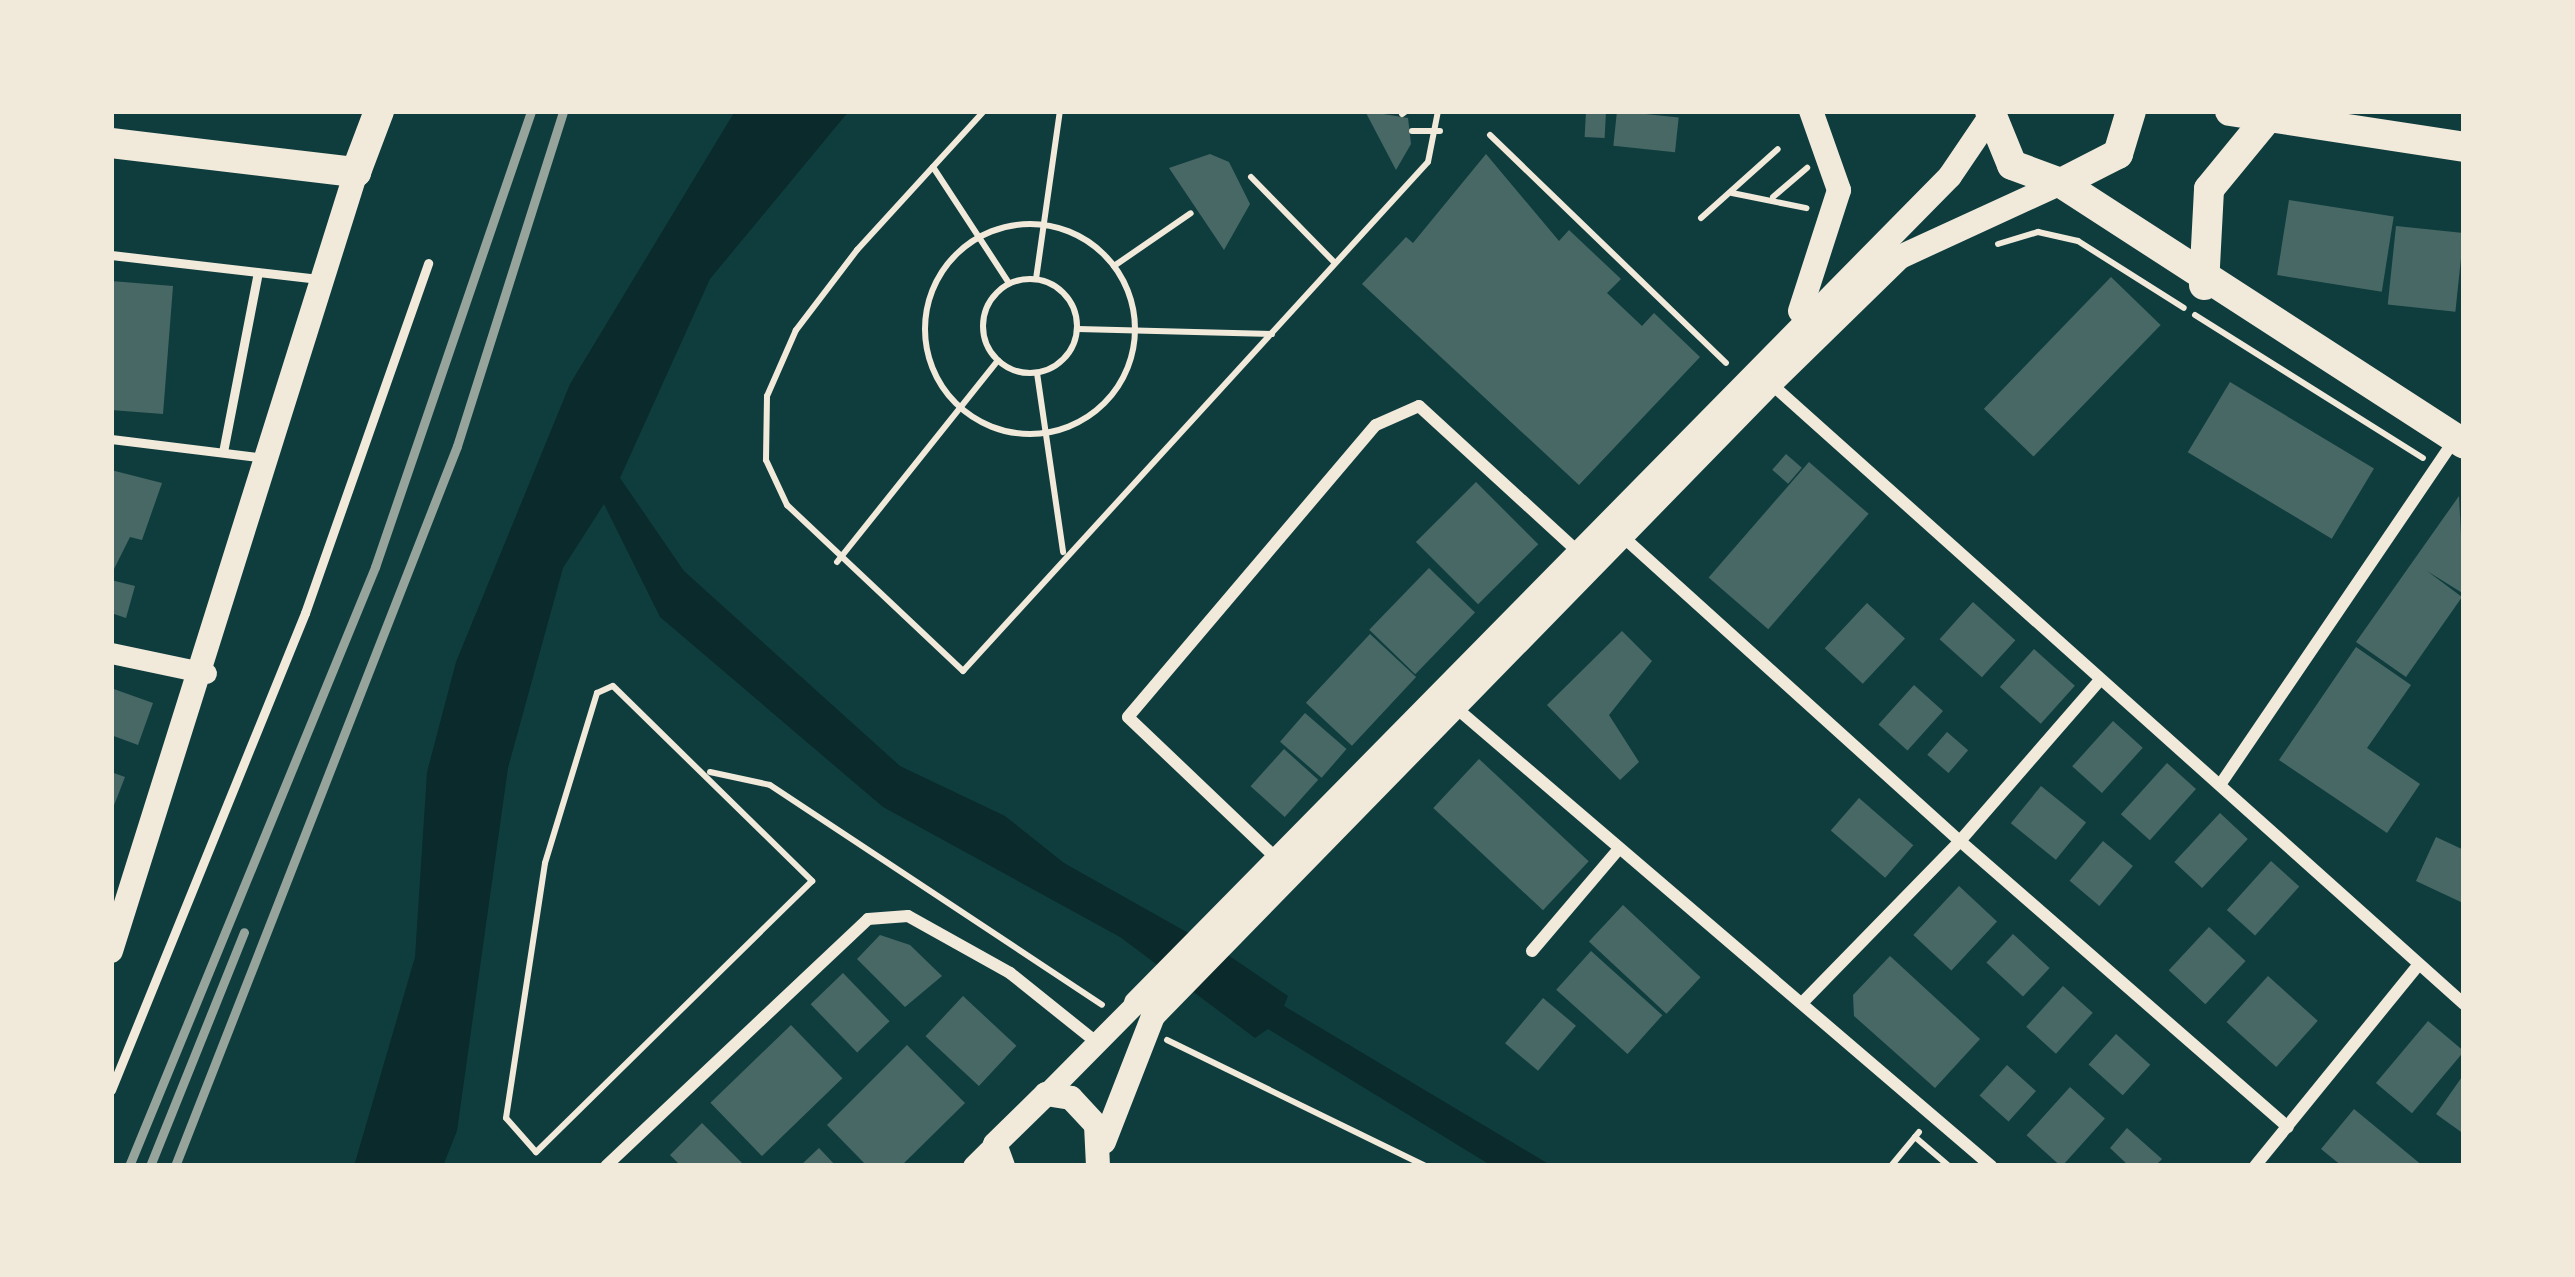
<!DOCTYPE html>
<style>
body{margin:0}
#map{position:relative;width:2575px;height:1277px;overflow:hidden;background:#0f3d3e;font-family:Georgia,serif}
div>[style]{position:absolute}
[style*='--x']{left:calc(var(--x)*1px);top:calc(var(--y)*1px);width:calc(var(--w)*1px);rotate:calc(var(--a)*1deg)}
.water>*{inset:0;background:#0a2a2b}
.building>*{inset:0;background:#486865;transform-origin:0 0}
.path>*{height:6px;margin:-3px;padding:0 3px;transform-origin:3px;border-radius:3px;background:#f1e9da}
.path>.ring{margin:-3px;padding:0;box-sizing:content-box;background:none;border:6px solid #f1e9da;border-radius:50%}
.service>*{height:9px;margin:-4.5px;padding:0 4.5px;transform-origin:4.5px;border-radius:4.5px;background:#f1e9da}
.minor>*{height:12px;margin:-6px;padding:0 6px;transform-origin:6px;border-radius:6px;background:#f1e9da}
.tertiary>*{height:21px;margin:-10.5px;padding:0 10.5px;transform-origin:10.5px;border-radius:10.5px;background:#f1e9da}
.secondary>*{height:24px;margin:-12px;padding:0 12px;transform-origin:12px;border-radius:12px;background:#f1e9da}
.primary>*{height:30px;margin:-15px;padding:0 15px;transform-origin:15px;border-radius:15px;background:#f1e9da}
.rail>*{height:9px;margin:-4.5px;padding:0 4.5px;transform-origin:4.5px;border-radius:4.5px;background:#97a49c}
span{translate:-50% -50%;white-space:nowrap;text-align:center;line-height:1.15;-webkit-text-stroke:10px #f1e9da;paint-order:stroke}
.frame{position:absolute;inset:0;border:114px solid #f1e9da;pointer-events:none}
</style>
<div id="map">
<div class="water">
<div style="clip-path:polygon(735px 111px,849px 111px,710px 279px,620px 478px,684px 571px,900px 766px,1005px 816px,1064px 863px,1231px 957px,1288px 996px,1284px 1006px,1552px 1166px,1492px 1166px,1268px 1029px,1255px 1038px,1120px 937px,883px 807px,660px 617px,604px 504px,563px 568px,508px 768px,457px 1131px,443px 1166px,354px 1166px,415px 957px,427px 772px,456px 662px,570px 384px)"></div>
</div>
<div class="building">
<div style="clip-path:polygon(1365px 111px,1408px 118px,1411px 144px,1396px 170px)"></div>
<div style="left:1586px;top:111px;width:20px;height:26px;rotate:3deg"></div>
<div style="left:1617px;top:111px;width:62px;height:35px;rotate:6deg"></div>
<div style="clip-path:polygon(1210px 154px,1229px 162px,1250px 204px,1224px 250px,1169px 168px)"></div>
<div style="clip-path:polygon(1486px 154px,1559px 241px,1569px 230px,1621px 279px,1607px 293px,1642px 326px,1654px 313px,1700px 357px,1579px 485px,1362px 284px,1406px 237px,1413px 243px)"></div>
<div style="left:2289px;top:200px;width:106px;height:76px;rotate:9deg"></div>
<div style="left:2396px;top:226px;width:68px;height:79px;rotate:6deg"></div>
<div style="left:2111px;top:277px;width:69px;height:183px;rotate:44deg"></div>
<div style="clip-path:polygon(111px 281px,173px 286px,163px 414px,111px 410px)"></div>
<div style="left:2230px;top:382px;width:168px;height:82px;rotate:31deg"></div>
<div style="left:1786px;top:454px;width:21px;height:21px;rotate:41deg"></div>
<div style="left:1809px;top:462px;width:79px;height:153px;rotate:41deg"></div>
<div style="clip-path:polygon(111px 470px,162px 483px,142px 540px,130px 537px,112px 573px)"></div>
<div style="left:1476px;top:482px;width:88px;height:85px;rotate:45deg"></div>
<div style="clip-path:polygon(2459px 496px,2464px 594px,2427px 571px,2462px 597px,2406px 677px,2356px 642px)"></div>
<div style="left:1429px;top:568px;width:64px;height:86px;rotate:44deg"></div>
<div style="clip-path:polygon(111px 580px,135px 586px,126px 618px,111px 613px)"></div>
<div style="left:1973px;top:602px;width:57px;height:50px;rotate:42deg"></div>
<div style="left:1867px;top:603px;width:52px;height:62px;rotate:43deg"></div>
<div style="clip-path:polygon(1622px 631px,1652px 661px,1609px 715px,1639px 762px,1620px 780px,1547px 705px)"></div>
<div style="left:1370px;top:634px;width:63px;height:94px;rotate:43deg"></div>
<div style="clip-path:polygon(2356px 647px,2411px 685px,2367px 748px,2420px 784px,2387px 833px,2279px 760px)"></div>
<div style="left:2034px;top:649px;width:55px;height:51px;rotate:42deg"></div>
<div style="left:1914px;top:685px;width:39px;height:53px;rotate:42deg"></div>
<div style="clip-path:polygon(111px 688px,153px 703px,138px 745px,111px 735px)"></div>
<div style="left:1305px;top:713px;width:55px;height:38px;rotate:41deg"></div>
<div style="left:2113px;top:721px;width:40px;height:61px;rotate:42deg"></div>
<div style="left:1947px;top:732px;width:28px;height:30px;rotate:41deg"></div>
<div style="left:1284px;top:749px;width:46px;height:50px;rotate:42deg"></div>
<div style="left:1479px;top:759px;width:150px;height:67px;rotate:43deg"></div>
<div style="left:2167px;top:763px;width:39px;height:69px;rotate:42deg"></div>
<div style="clip-path:polygon(111px 772px,125px 777px,111px 813px)"></div>
<div style="left:2041px;top:786px;width:58px;height:48px;rotate:39deg"></div>
<div style="left:1859px;top:798px;width:72px;height:43px;rotate:41deg"></div>
<div style="left:2220px;top:813px;width:38px;height:67px;rotate:43deg"></div>
<div style="clip-path:polygon(2436px 837px,2464px 850px,2463px 903px,2416px 881px)"></div>
<div style="left:2103px;top:841px;width:39px;height:52px;rotate:40deg"></div>
<div style="left:2271px;top:861px;width:38px;height:66px;rotate:42deg"></div>
<div style="left:1959px;top:886px;width:52px;height:67px;rotate:43deg"></div>
<div style="left:1623px;top:905px;width:106px;height:50px;rotate:43deg"></div>
<div style="left:2209px;top:927px;width:50px;height:59px;rotate:43deg"></div>
<div style="left:2013px;top:934px;width:50px;height:39px;rotate:43deg"></div>
<div style="clip-path:polygon(880px 935px,910px 945px,942px 976px,905px 1007px,857px 959px)"></div>
<div style="left:1591px;top:951px;width:96px;height:52px;rotate:42deg"></div>
<div style="clip-path:polygon(1890px 956px,1980px 1039px,1935px 1088px,1854px 1016px,1853px 995px)"></div>
<div style="left:843px;top:973px;width:67px;height:45px;rotate:46deg"></div>
<div style="left:2268px;top:976px;width:67px;height:62px;rotate:42deg"></div>
<div style="left:2063px;top:986px;width:40px;height:55px;rotate:42deg"></div>
<div style="left:963px;top:996px;width:73px;height:55px;rotate:43deg"></div>
<div style="left:1543px;top:998px;width:43px;height:59px;rotate:40deg"></div>
<div style="left:2428px;top:1021px;width:47px;height:81px;rotate:40deg"></div>
<div style="left:791px;top:1025px;width:74px;height:112px;rotate:46deg"></div>
<div style="left:2116px;top:1034px;width:46px;height:41px;rotate:42deg"></div>
<div style="clip-path:polygon(907px 1045px,965px 1103px,901px 1166px,867px 1166px,827px 1125px)"></div>
<div style="left:2007px;top:1065px;width:39px;height:41px;rotate:42deg"></div>
<div style="clip-path:polygon(2464px 1074px,2464px 1134px,2436px 1114px)"></div>
<div style="left:2070px;top:1087px;width:47px;height:65px;rotate:42deg"></div>
<div style="clip-path:polygon(2354px 1109px,2423px 1166px,2342px 1166px,2321px 1149px)"></div>
<div style="clip-path:polygon(702px 1123px,745px 1166px,681px 1166px,670px 1155px)"></div>
<div style="clip-path:polygon(2127px 1128px,2162px 1159px,2155px 1166px,2129px 1166px,2110px 1148px)"></div>
<div style="clip-path:polygon(819px 1148px,836px 1166px,800px 1166px)"></div>
</div>
<div class="path">
<div style="--x:223;--y:111;--w:71;--a:0"></div>
<div style="--x:984;--y:111;--w:188;--a:132.4"></div>
<div style="--x:857;--y:250;--w:101;--a:127.3"></div>
<div style="--x:796;--y:330;--w:72;--a:113.7"></div>
<div style="--x:767;--y:396;--w:64;--a:90.9"></div>
<div style="--x:766;--y:460;--w:50;--a:65"></div>
<div style="--x:787;--y:505;--w:242;--a:43.3"></div>
<div style="--x:963;--y:671;--w:689;--a:-47.59"></div>
<div style="--x:1428;--y:162;--w:52;--a:-78.9"></div>
<div style="--x:1402;--y:114;--w:5;--a:-37"></div>
<div style="--x:1412;--y:131;--w:28;--a:0"></div>
<div style="--x:1490;--y:135;--w:328;--a:44"></div>
<div style="--x:933;--y:167;--w:139;--a:56.8"></div>
<div style="--x:1251;--y:177;--w:119;--a:45.7"></div>
<div style="--x:1732;--y:193;--w:76;--a:11.5"></div>
<div style="--x:1773;--y:197;--w:45;--a:-40.5"></div>
<div style="--x:1701;--y:218;--w:103;--a:-41.9"></div>
<div class="ring" style="left:925px;top:224px;width:204px;height:204px"></div>
<div style="--x:1998;--y:244;--w:42;--a:-16.7"></div>
<div style="--x:2038;--y:232;--w:41;--a:12.7"></div>
<div style="--x:2078;--y:241;--w:125;--a:32.3"></div>
<div style="--x:1114;--y:266;--w:93;--a:-34.5"></div>
<div class="ring" style="left:983px;top:279px;width:88px;height:88px"></div>
<div style="--x:1036;--y:279;--w:170;--a:-81.9"></div>
<div style="--x:2195;--y:315;--w:269;--a:32.1"></div>
<div style="--x:1078;--y:329;--w:194;--a:1.5"></div>
<div style="--x:1037;--y:373;--w:181;--a:81.7"></div>
<div style="--x:837;--y:562;--w:258;--a:-51.4"></div>
<div style="--x:613;--y:686;--w:279;--a:44.4"></div>
<div style="--x:812;--y:881;--w:387;--a:135.5"></div>
<div style="--x:536;--y:1152;--w:45;--a:-131.4"></div>
<div style="--x:506;--y:1118;--w:258;--a:-81.3"></div>
<div style="--x:545;--y:863;--w:178;--a:-73"></div>
<div style="--x:597;--y:693;--w:17;--a:-24"></div>
<div style="--x:710;--y:772;--w:61;--a:12.2"></div>
<div style="--x:770;--y:785;--w:398;--a:33.5"></div>
<div style="--x:1167;--y:1040;--w:287;--a:26"></div>
<div style="--x:1915;--y:1137;--w:45;--a:40.5"></div>
<div style="--x:1891;--y:1166;--w:44;--a:-50.5"></div>
</div>
<div class="service">
<div style="--x:111;--y:255;--w:209;--a:6.6"></div>
<div style="--x:111;--y:439;--w:156;--a:7"></div>
<div style="--x:223;--y:452;--w:183;--a:-79"></div>
<div style="--x:111;--y:1090;--w:515;--a:-67.87"></div>
<div style="--x:305;--y:613;--w:371;--a:-70.6"></div>
</div>
<div class="minor">
<div style="--x:1768;--y:381;--w:934;--a:41.83"></div>
<div style="--x:1621;--y:535;--w:457;--a:42.1"></div>
<div style="--x:1960;--y:841;--w:213;--a:-49"></div>
<div style="--x:1455;--y:707;--w:706;--a:40.57"></div>
<div style="--x:2222;--y:782;--w:412;--a:-55.8"></div>
<div style="--x:1276;--y:858;--w:204;--a:-136.4"></div>
<div style="--x:1128;--y:717;--w:383;--a:-49.7"></div>
<div style="--x:1376;--y:425;--w:47;--a:-23.8"></div>
<div style="--x:1419;--y:406;--w:210;--a:42.5"></div>
<div style="--x:1532;--y:951;--w:133;--a:-49.6"></div>
<div style="--x:1802;--y:1003;--w:226;--a:-45.7"></div>
<div style="--x:1960;--y:841;--w:435;--a:41.1"></div>
<div style="--x:606;--y:1166;--w:360;--a:-43.3"></div>
<div style="--x:868;--y:919;--w:40;--a:-4.3"></div>
<div style="--x:908;--y:916;--w:117;--a:29.2"></div>
<div style="--x:1010;--y:973;--w:109;--a:38.7"></div>
<div style="--x:2255;--y:1166;--w:254;--a:-50.9"></div>
</div>
<div class="tertiary">
<div style="--x:111;--y:653;--w:97;--a:11.9"></div>
<div style="--x:1046;--y:1094;--w:128;--a:-45.3"></div>
<div style="--x:973;--y:1166;--w:31;--a:-45"></div>
</div>
<div class="secondary">
<div style="--x:1800;--y:311;--w:127;--a:-72.1"></div>
<div style="--x:1839;--y:190;--w:84;--a:-109.5"></div>
<div style="--x:111;--y:951;--w:817;--a:-72.54"></div>
<div style="--x:1136;--y:1003;--w:1160;--a:-45.45"></div>
<div style="--x:1950;--y:176;--w:71;--a:-55.9"></div>
<div style="--x:1104;--y:1142;--w:135;--a:-68.7"></div>
<div style="--x:1153;--y:1016;--w:885;--a:-45.69"></div>
<div style="--x:1771;--y:383;--w:180;--a:-44.3"></div>
<div style="--x:1900;--y:257;--w:177;--a:-24.7"></div>
<div style="--x:1003;--y:1166;--w:23;--a:-110"></div>
<div style="--x:995;--y:1144;--w:71;--a:-44.4"></div>
<div style="--x:1046;--y:1094;--w:25;--a:9"></div>
<div style="--x:1071;--y:1098;--w:37;--a:47"></div>
<div style="--x:1096;--y:1125;--w:41;--a:87.2"></div>
</div>
<div class="primary">
<div style="--x:1990;--y:111;--w:58;--a:67.8"></div>
<div style="--x:2012;--y:165;--w:52;--a:20.2"></div>
<div style="--x:2061;--y:183;--w:64;--a:-27"></div>
<div style="--x:2118;--y:154;--w:45;--a:-73.2"></div>
<div style="--x:2230;--y:111;--w:237;--a:8.7"></div>
<div style="--x:111;--y:143;--w:247;--a:6.8"></div>
<div style="--x:356;--y:172;--w:65;--a:-69.3"></div>
<div style="--x:2061;--y:183;--w:480;--a:32.9"></div>
<div style="--x:2204;--y:285;--w:96;--a:-87"></div>
<div style="--x:2209;--y:189;--w:94;--a:-50.6"></div>
</div>
<div class="rail">
<div style="--x:129;--y:1166;--w:648;--a:-67.67"></div>
<div style="--x:375;--y:567;--w:482;--a:-71.1"></div>
<div style="--x:150;--y:1166;--w:252;--a:-68.1"></div>
<div style="--x:175;--y:1166;--w:773;--a:-68.61"></div>
<div style="--x:457;--y:446;--w:351;--a:-72.4"></div>
</div>
<div class="frame"></div>
</div>
